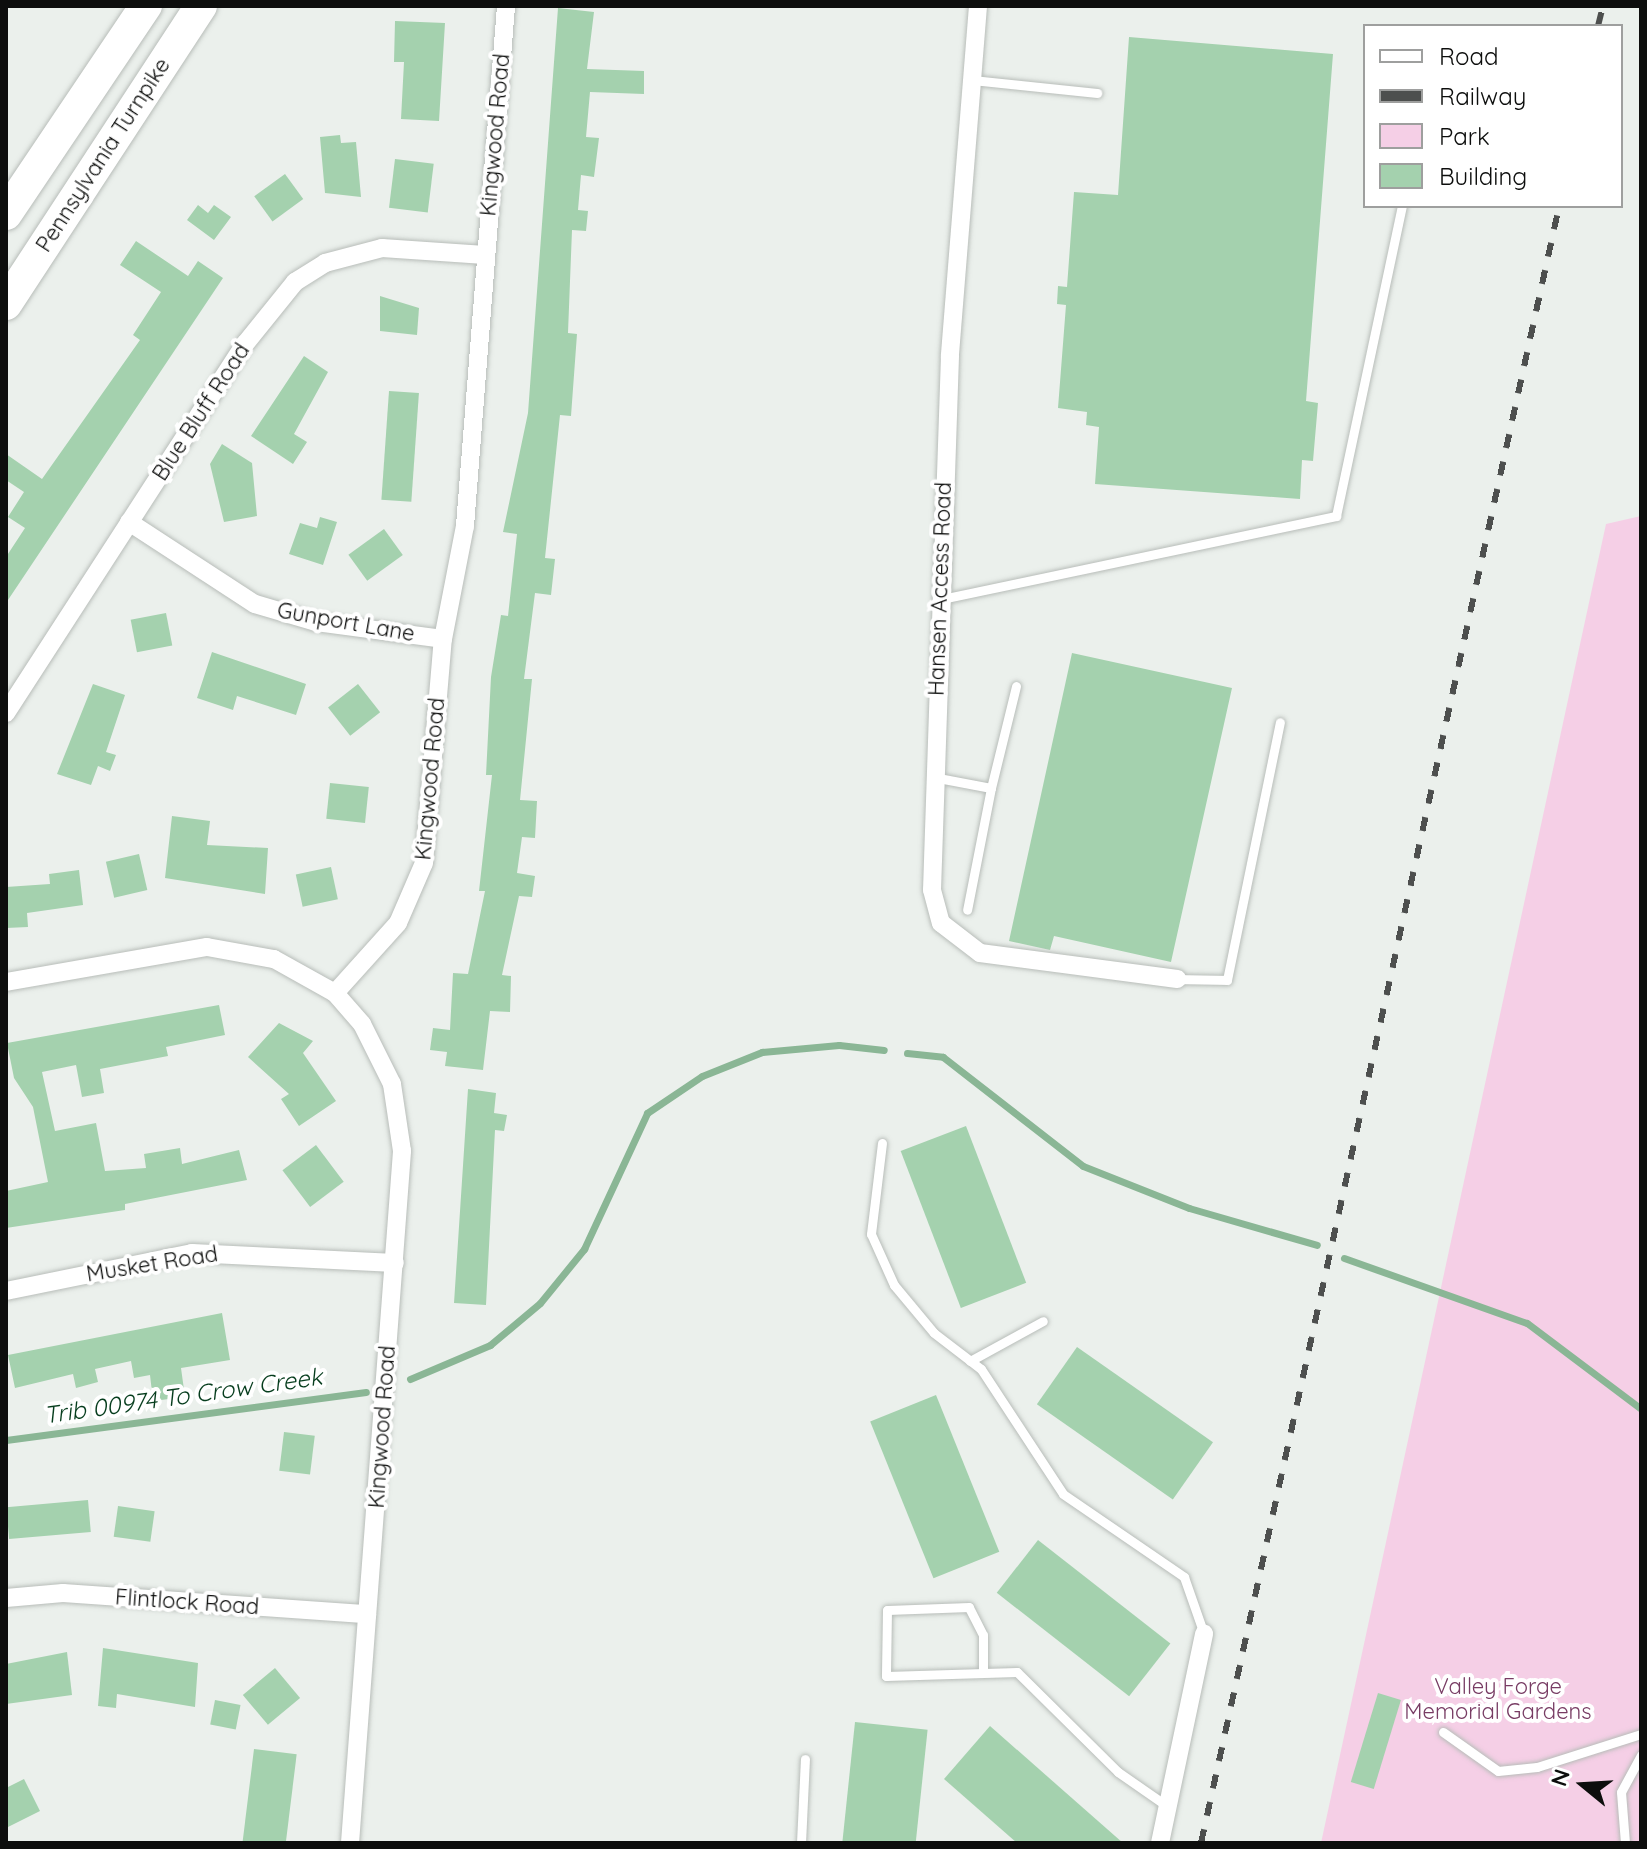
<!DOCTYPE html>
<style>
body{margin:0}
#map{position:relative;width:1647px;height:1849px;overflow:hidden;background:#ebf0ec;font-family:Quicksand,sans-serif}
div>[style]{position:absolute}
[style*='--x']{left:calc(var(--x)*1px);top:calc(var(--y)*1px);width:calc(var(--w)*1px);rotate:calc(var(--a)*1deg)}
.green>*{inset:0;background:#f5cfe6}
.stream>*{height:7px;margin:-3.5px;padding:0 3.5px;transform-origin:3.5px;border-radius:3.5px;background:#8ab695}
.building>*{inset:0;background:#a4d1ae;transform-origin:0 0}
.roads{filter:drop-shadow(0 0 2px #b8bdb9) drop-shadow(0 0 2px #b8bdb9)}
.lane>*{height:9px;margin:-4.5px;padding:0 4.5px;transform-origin:4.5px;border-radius:4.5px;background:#fff}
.street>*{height:18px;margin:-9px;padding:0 9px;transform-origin:9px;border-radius:9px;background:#fff}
.highway>*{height:32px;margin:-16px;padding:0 16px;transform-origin:16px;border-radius:16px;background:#fff}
.rail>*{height:6px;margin-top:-3px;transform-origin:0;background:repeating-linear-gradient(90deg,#4d4f4e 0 14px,transparent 0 28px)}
span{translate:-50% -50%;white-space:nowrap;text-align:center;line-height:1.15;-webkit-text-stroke:8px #fff;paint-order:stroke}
.street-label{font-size:22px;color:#0d0e0d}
.park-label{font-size:22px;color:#783c64}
.water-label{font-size:24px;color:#063d1d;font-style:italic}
.frame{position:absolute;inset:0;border:8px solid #0d0e0d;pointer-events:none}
.legend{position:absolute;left:1363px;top:24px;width:260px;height:184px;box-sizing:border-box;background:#fff;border:2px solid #9e9f9e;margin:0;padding:10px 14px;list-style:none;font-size:24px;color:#0d0e0d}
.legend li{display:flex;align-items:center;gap:16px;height:40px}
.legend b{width:40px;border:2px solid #9e9f9e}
.north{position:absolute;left:1543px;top:1745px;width:80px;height:80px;-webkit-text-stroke:6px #fff;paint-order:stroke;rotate:288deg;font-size:22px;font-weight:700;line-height:32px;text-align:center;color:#0d0e0d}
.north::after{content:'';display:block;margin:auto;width:28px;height:36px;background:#0d0e0d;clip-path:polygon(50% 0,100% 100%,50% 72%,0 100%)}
</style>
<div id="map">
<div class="green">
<div style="clip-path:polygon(1641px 516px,1641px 1843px,1321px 1843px,1606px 524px)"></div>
</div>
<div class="stream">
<div style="--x:907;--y:1053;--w:36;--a:6"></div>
<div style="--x:943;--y:1057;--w:177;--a:37.9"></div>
<div style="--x:1083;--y:1166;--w:114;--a:21.6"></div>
<div style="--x:1189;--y:1208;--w:133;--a:16.1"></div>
<div style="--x:1344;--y:1258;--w:194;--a:19.6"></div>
<div style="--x:1527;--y:1323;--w:143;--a:37"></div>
<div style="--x:410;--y:1379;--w:87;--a:-23"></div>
<div style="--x:490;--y:1345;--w:65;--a:-40"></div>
<div style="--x:540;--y:1303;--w:70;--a:-50.8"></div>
<div style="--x:584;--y:1249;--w:150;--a:-65.1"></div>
<div style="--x:647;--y:1113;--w:66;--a:-33.9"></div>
<div style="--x:702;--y:1076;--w:65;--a:-21.8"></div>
<div style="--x:762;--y:1052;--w:77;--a:-5.2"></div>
<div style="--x:839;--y:1045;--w:45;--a:6.3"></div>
<div style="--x:6;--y:1440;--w:363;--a:-7.6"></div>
</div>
<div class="building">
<div style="clip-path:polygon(558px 8px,594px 12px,587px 69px,644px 71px,644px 94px,590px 92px,586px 137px,599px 138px,594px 177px,581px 175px,578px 210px,588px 211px,586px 231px,572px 230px,568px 333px,577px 334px,571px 416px,560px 415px,545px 558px,555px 559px,551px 595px,535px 593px,524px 679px,532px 679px,520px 800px,537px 801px,535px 838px,522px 837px,517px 873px,535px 876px,532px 897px,519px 896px,502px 975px,511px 976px,510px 1012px,490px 1011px,483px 1070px,445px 1066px,447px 1052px,430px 1050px,433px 1028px,450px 1030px,453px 973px,468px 974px,485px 891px,479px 891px,492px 775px,486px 775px,491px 677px,501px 615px,508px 616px,517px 534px,503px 532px,528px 413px)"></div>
<div style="clip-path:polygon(395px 21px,445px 23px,439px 121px,401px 119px,404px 62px,394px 62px)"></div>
<div style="clip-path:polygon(1129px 37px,1333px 54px,1306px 401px,1318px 403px,1313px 461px,1302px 460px,1300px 499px,1095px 484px,1099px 427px,1086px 425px,1087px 412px,1058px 408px,1066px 305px,1057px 304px,1058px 286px,1067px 287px,1074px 192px,1118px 195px)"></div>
<div style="clip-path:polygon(340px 135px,341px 143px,356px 142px,361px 197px,325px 193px,320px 137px)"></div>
<div style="left:395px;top:159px;width:39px;height:49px;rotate:7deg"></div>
<div style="left:285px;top:174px;width:31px;height:38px;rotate:54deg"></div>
<div style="clip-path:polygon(198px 205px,208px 213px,214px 205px,231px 217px,214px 240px,187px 220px)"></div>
<div style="clip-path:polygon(136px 241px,188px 276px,198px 261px,223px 278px,6px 603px,6px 557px,25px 528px,8px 517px,24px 492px,6px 480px,6px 454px,42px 479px,140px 340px,133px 335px,161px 292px,120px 265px)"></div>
<div style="clip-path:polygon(380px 296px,419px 308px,417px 335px,380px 331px)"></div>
<div style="clip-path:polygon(304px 356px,328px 372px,294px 434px,307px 442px,293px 464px,251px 436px)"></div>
<div style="left:389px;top:391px;width:30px;height:109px;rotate:4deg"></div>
<div style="clip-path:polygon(222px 444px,252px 463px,257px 516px,224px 522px,210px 464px)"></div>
<div style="clip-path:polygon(320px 517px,337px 522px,323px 565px,289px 554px,300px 523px,317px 528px)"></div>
<div style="left:384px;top:529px;width:32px;height:44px;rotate:54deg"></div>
<div style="left:166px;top:613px;width:33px;height:36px;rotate:79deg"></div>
<div style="clip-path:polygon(212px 652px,306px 684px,296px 715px,237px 696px,233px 710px,197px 698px)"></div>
<div style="clip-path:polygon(1072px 653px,1232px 688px,1171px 962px,1054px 936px,1050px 950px,1009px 941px)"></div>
<div style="clip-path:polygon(93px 684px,125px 695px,106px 752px,116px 755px,110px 771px,98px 766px,91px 785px,57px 774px)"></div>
<div style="left:358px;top:684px;width:36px;height:38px;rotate:52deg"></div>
<div style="left:330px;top:783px;width:39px;height:36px;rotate:6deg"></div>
<div style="clip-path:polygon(172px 816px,210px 821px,207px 845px,268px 848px,265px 894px,165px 878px)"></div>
<div style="left:139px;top:854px;width:37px;height:34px;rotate:77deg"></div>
<div style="left:331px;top:867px;width:33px;height:36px;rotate:78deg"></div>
<div style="clip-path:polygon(79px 870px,83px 905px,27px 913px,28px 927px,6px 928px,6px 887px,50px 884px,49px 874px)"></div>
<div style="clip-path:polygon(219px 1005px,225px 1035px,166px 1047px,168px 1056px,100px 1069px,104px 1093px,82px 1097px,76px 1065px,42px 1072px,55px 1131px,96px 1123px,105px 1171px,146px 1168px,144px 1154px,180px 1148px,182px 1164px,239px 1150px,247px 1180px,125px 1204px,125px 1210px,6px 1228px,6px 1191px,48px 1182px,33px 1107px,14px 1078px,7px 1043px)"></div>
<div style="clip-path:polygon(279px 1023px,313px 1041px,303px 1053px,336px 1101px,299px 1126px,281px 1099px,289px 1094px,248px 1057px)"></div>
<div style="clip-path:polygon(468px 1089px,496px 1093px,494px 1113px,507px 1115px,504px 1131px,495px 1130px,486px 1305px,454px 1303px)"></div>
<div style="left:966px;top:1126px;width:168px;height:70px;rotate:69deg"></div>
<div style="left:316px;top:1145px;width:46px;height:42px;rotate:53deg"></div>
<div style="clip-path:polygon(222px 1313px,230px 1360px,181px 1368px,185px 1397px,153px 1401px,150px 1375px,134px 1378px,131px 1361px,95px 1369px,98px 1382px,76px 1388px,73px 1374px,15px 1388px,8px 1355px)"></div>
<div style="left:1077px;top:1347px;width:166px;height:70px;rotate:35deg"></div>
<div style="left:936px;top:1395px;width:169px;height:71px;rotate:68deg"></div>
<div style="left:284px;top:1432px;width:31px;height:39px;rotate:7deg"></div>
<div style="left:88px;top:1500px;width:32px;height:82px;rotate:85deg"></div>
<div style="left:118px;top:1506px;width:37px;height:31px;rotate:8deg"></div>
<div style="left:1038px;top:1540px;width:168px;height:67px;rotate:38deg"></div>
<div style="clip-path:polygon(103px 1648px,198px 1663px,195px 1707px,117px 1694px,116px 1708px,98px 1706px)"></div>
<div style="clip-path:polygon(67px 1652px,72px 1695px,6px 1704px,6px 1664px)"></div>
<div style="left:275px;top:1668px;width:39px;height:42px;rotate:50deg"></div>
<div style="left:1378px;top:1693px;width:24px;height:93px;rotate:17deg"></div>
<div style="left:215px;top:1700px;width:26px;height:25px;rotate:11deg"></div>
<div style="left:855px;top:1722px;width:73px;height:121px;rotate:6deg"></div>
<div style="clip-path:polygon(990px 1726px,1123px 1843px,1017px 1843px,944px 1779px)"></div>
<div style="left:254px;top:1749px;width:43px;height:95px;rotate:7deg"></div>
<div style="clip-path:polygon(24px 1779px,40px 1811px,6px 1828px,6px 1788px)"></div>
</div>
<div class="roads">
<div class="lane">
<div style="--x:972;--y:80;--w:126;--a:5.9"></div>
<div style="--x:942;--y:599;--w:403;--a:-11.9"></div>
<div style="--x:1336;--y:516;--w:317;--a:-78"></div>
<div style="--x:933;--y:777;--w:59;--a:10.7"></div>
<div style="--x:991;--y:788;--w:124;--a:101.1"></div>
<div style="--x:991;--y:788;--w:105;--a:-76.2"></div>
<div style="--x:1177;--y:979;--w:50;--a:1.1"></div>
<div style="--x:1227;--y:980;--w:263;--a:-78.4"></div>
<div style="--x:882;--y:1143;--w:92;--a:96.9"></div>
<div style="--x:871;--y:1234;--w:56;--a:65.7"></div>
<div style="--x:894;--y:1285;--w:62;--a:50.2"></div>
<div style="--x:934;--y:1333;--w:59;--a:37.5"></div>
<div style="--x:981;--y:1369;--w:149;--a:56.7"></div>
<div style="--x:1063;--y:1494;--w:147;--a:34.4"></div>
<div style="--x:1184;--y:1577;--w:60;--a:70.7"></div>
<div style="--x:970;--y:1361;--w:83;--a:-28.7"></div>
<div style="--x:983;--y:1668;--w:33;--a:-90"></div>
<div style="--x:983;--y:1635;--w:31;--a:-117"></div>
<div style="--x:969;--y:1607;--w:82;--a:177.9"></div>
<div style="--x:887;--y:1610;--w:66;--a:90.9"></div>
<div style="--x:886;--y:1676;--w:131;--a:-1.7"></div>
<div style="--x:1017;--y:1672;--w:142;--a:44.7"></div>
<div style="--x:1118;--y:1772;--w:60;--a:34.8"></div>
<div style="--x:1443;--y:1732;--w:67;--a:35.3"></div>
<div style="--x:1498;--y:1771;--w:39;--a:-6"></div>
<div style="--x:1537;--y:1767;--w:109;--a:-17.6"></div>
<div style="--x:801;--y:1843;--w:84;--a:-87.3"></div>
<div style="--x:1625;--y:1843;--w:51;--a:-94.5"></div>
<div style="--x:1621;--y:1792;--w:42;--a:-61.6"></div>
</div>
<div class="street">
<div style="--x:978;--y:6;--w:351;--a:94.6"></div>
<div style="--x:950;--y:356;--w:534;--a:91.93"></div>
<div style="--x:932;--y:890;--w:34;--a:75"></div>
<div style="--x:941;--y:923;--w:49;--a:37.6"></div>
<div style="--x:980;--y:953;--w:199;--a:7.5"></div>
<div style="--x:129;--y:522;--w:150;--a:33.1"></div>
<div style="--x:255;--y:604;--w:64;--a:16.4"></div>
<div style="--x:316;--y:622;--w:128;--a:7.6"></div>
<div style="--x:6;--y:713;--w:440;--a:-57.1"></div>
<div style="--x:245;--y:344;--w:80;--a:-51.1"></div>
<div style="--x:295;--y:282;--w:36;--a:-32"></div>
<div style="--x:325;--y:263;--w:59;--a:-14.7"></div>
<div style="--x:382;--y:248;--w:103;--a:3.9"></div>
<div style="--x:6;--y:982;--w:204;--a:-9.9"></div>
<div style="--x:207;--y:947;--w:68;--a:10.2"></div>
<div style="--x:274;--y:959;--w:70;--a:29.1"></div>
<div style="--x:6;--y:1291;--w:190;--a:-11.5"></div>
<div style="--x:192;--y:1253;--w:203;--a:2.8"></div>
<div style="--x:6;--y:1598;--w:57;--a:-5"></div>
<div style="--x:63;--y:1593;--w:305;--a:4"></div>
<div style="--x:350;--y:1843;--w:694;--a:-85.7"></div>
<div style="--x:402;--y:1151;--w:68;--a:-98.5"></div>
<div style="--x:392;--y:1084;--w:67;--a:-116.6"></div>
<div style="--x:362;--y:1024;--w:41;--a:-131.1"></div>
<div style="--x:335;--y:993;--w:94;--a:-48"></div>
<div style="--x:398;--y:923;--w:65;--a:-66.6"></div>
<div style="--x:424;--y:863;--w:225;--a:-85.2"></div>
<div style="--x:443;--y:639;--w:115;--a:-79"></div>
<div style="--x:465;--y:526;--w:522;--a:-85.49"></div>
<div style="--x:1160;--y:1843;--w:214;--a:-78.1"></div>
</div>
<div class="highway">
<div style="--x:6;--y:214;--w:251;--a:-56.1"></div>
<div style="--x:6;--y:304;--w:356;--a:-56.8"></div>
</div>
</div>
<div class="rail">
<div style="--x:1598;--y:26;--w:21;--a:-76"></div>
<div style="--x:1201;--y:1843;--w:1676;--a:-77.66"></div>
</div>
<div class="street-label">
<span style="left:495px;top:135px;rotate:-85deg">Kingwood Road</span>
<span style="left:103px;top:155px;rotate:-57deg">Pennsylvania Turnpike</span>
<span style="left:201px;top:412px;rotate:-57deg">Blue Bluff Road</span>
<span style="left:940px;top:589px;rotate:-88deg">Hansen Access Road</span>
<span style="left:346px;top:622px;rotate:10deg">Gunport Lane</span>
<span style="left:430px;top:779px;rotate:-85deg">Kingwood Road</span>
<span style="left:152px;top:1264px;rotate:-9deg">Musket Road</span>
<span style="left:382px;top:1427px;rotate:-86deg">Kingwood Road</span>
<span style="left:187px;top:1602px;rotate:4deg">Flintlock Road</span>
</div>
<div class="park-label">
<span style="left:1498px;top:1699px">Valley Forge<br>Memorial Gardens</span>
</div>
<div class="water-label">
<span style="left:183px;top:1396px;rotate:-8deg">Trib 00974 To Crow Creek</span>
</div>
<div class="frame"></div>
<ul class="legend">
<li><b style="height:10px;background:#fff"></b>Road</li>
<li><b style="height:10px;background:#4d4f4e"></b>Railway</li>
<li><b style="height:22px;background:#f5cfe6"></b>Park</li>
<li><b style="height:22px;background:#a4d1ae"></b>Building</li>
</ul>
<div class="north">N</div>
</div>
